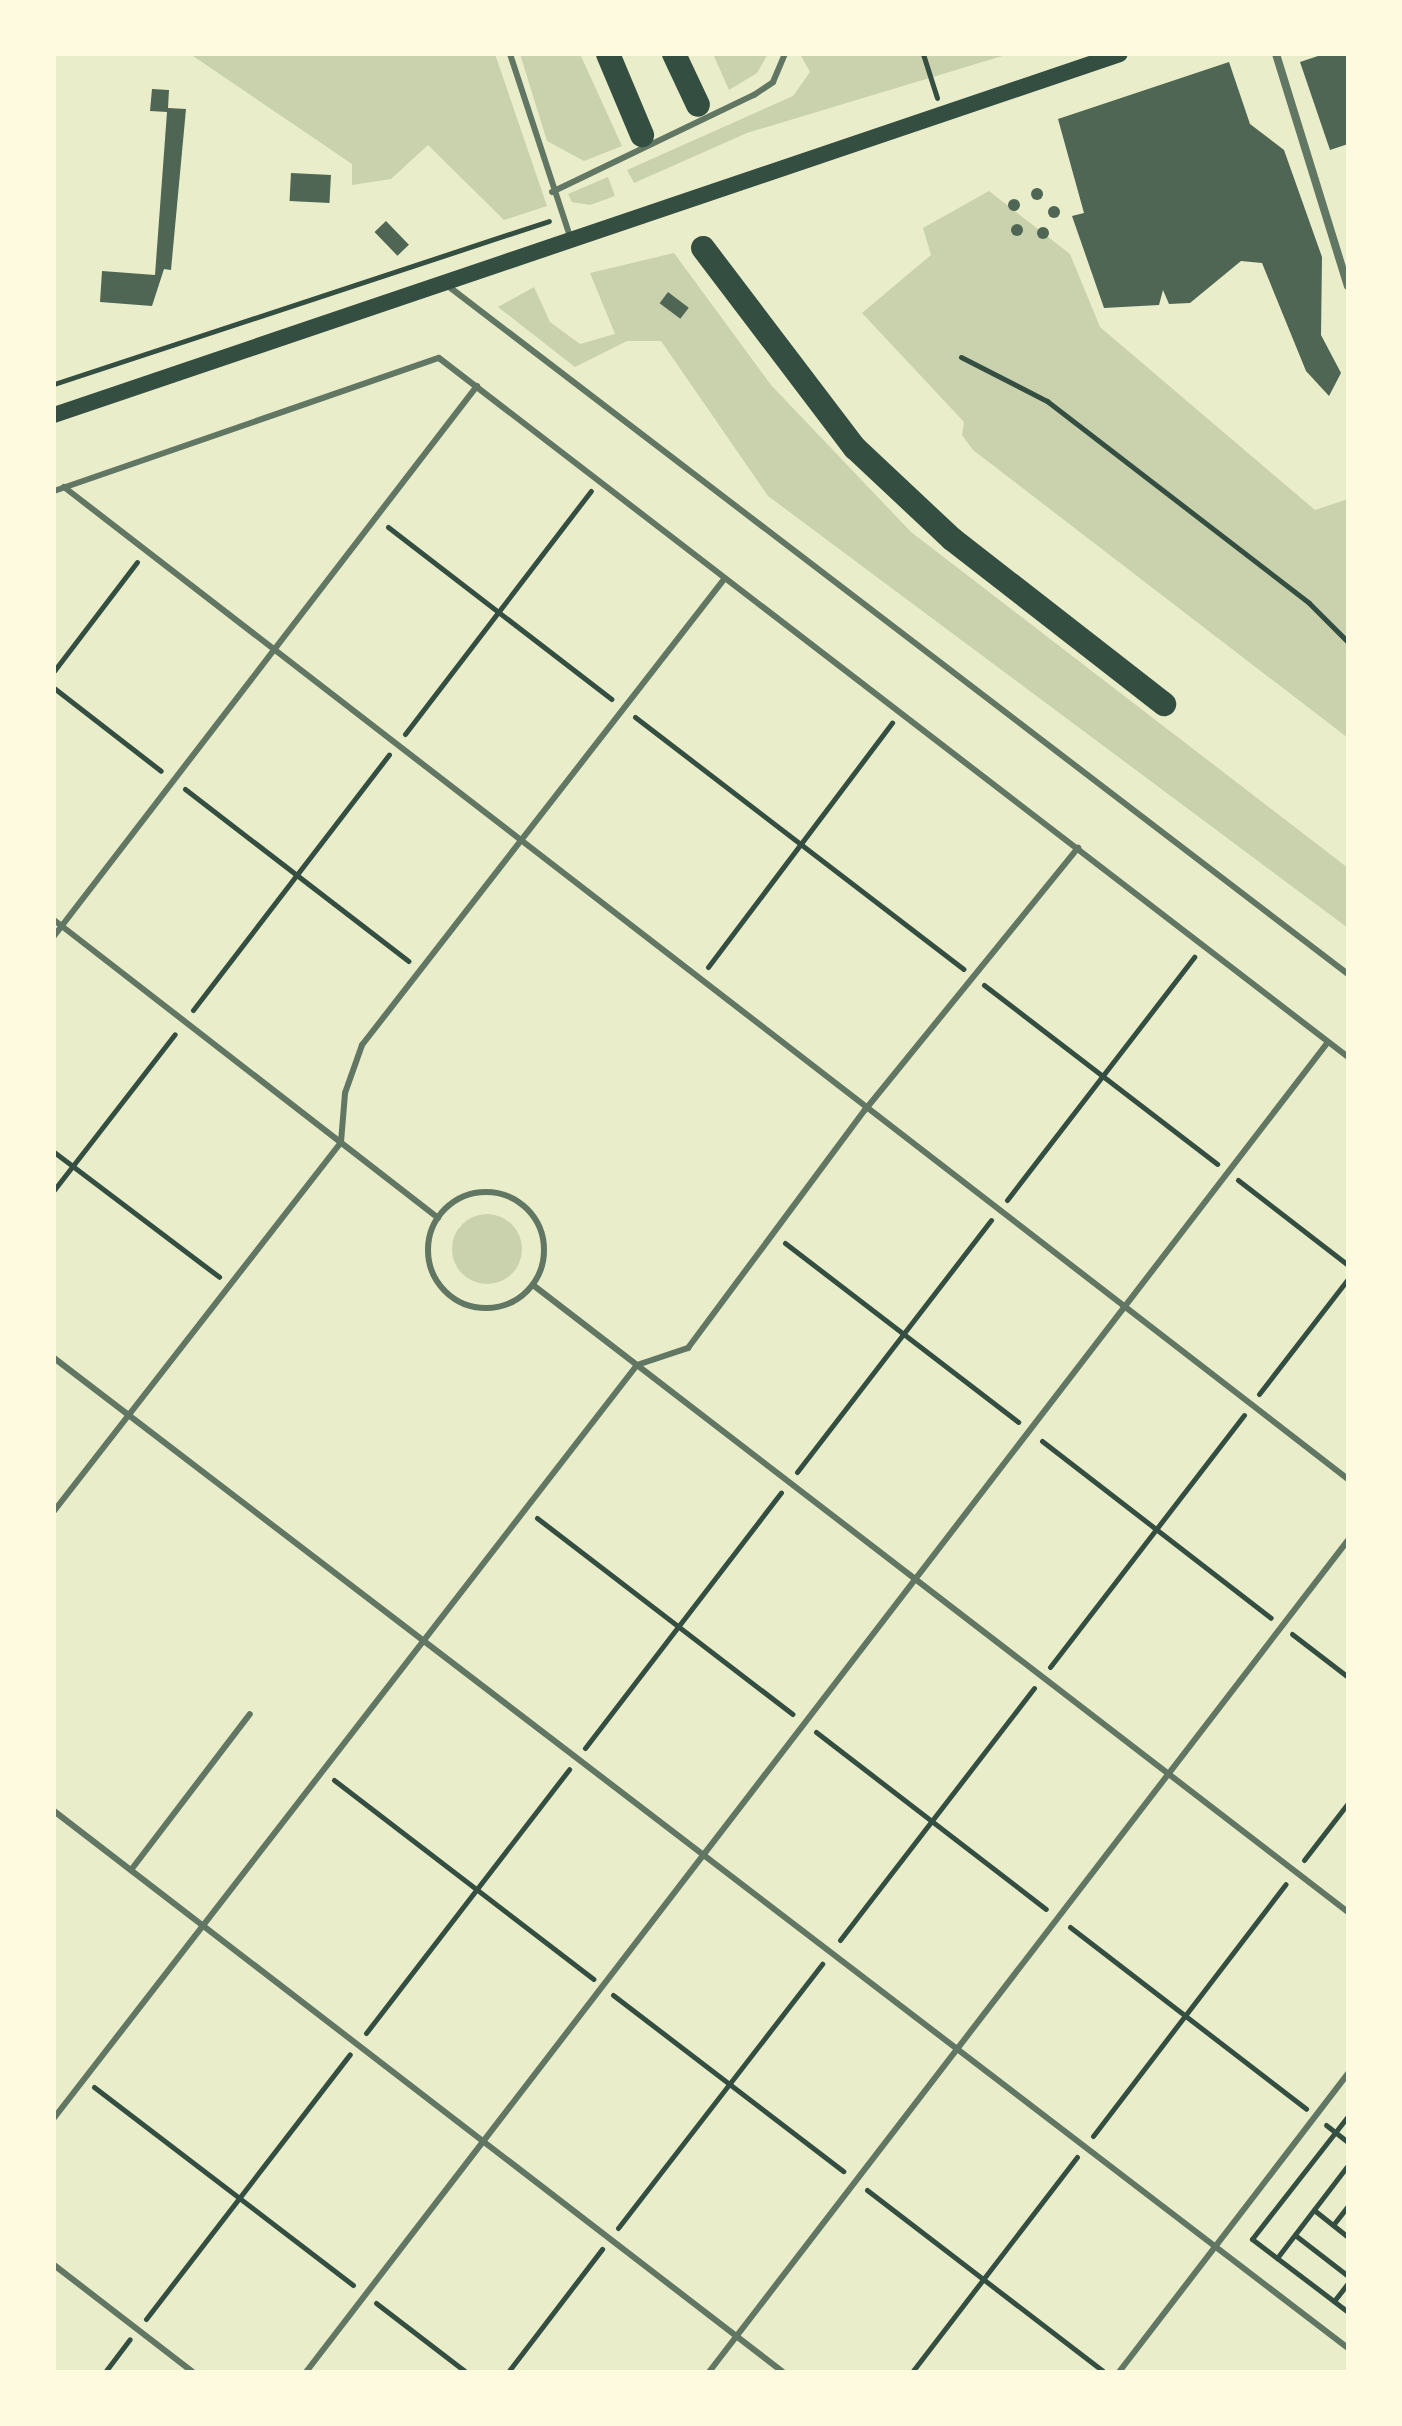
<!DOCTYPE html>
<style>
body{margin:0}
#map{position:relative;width:1402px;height:2426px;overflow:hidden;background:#e9edc9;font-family:Quicksand,sans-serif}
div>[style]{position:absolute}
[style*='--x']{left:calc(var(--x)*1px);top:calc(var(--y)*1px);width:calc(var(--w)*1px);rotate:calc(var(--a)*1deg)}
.green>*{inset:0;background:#cad2ad}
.round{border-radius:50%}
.building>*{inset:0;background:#4f6655;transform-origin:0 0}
.path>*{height:5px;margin:-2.5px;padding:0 2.5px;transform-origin:2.5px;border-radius:2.5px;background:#344e41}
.service>*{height:6px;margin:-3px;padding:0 3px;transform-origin:3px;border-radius:3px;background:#617663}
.service>.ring{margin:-3px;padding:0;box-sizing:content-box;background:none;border:6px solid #617663;border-radius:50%}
.minor>*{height:8px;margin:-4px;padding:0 4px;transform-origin:4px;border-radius:4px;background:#617663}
.secondary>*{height:16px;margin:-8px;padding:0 8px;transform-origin:8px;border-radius:8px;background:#344e41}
.motorway>*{height:24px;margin:-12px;padding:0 12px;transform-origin:12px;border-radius:12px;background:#344e41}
span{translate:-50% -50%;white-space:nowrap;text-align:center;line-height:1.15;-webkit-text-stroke:8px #fefae0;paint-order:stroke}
.frame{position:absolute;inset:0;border:56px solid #fefae0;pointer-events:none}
</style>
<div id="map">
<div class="green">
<div style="clip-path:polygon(190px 54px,495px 54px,547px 206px,504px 220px,428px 145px,391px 179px,352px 185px,352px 164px)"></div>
<div style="clip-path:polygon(520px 54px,580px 54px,622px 146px,584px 161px,547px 141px)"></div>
<div style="clip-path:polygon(713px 54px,768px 54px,757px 73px,729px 90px)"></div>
<div style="clip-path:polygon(800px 54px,1009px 54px,747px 133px,634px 183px,627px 170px,793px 96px,810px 72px)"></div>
<div style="clip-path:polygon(608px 177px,615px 196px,590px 205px,572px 202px,568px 194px)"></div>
<div style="clip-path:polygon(989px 191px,1070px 254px,1100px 327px,1315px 510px,1348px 499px,1348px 738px,973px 450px,962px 435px,964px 422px,862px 313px,931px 255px,923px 228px)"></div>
<div style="clip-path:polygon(674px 253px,771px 385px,911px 532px,1348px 868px,1348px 928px,768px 496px,661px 341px,627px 341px,575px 367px,498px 307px,534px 287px,550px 322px,580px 344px,615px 334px,590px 273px)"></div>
<div class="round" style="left:452px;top:1214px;width:70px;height:70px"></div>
</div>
<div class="building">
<div style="clip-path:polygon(1324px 54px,1348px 54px,1348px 144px,1330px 150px,1300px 62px)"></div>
<div style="clip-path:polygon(1229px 62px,1250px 124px,1284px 150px,1322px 257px,1321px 335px,1341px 373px,1329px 396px,1306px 371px,1262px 263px,1241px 261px,1190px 303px,1169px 304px,1163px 290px,1159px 305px,1104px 308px,1072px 216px,1084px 213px,1058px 119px)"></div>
<div style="clip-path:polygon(152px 89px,169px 90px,168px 108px,186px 109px,171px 270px,164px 269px,152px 306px,100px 302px,102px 271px,155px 275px,167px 112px,150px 111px)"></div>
<div style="left:291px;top:173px;width:40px;height:28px;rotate:3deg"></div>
<div class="round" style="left:1031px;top:188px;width:12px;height:12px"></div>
<div class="round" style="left:1008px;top:199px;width:12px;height:12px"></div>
<div class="round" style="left:1048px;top:206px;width:12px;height:12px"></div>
<div style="left:386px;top:221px;width:33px;height:16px;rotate:46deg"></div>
<div class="round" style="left:1011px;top:224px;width:12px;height:12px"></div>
<div class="round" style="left:1037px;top:227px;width:12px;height:12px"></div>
<div style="left:668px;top:292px;width:26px;height:14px;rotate:37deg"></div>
</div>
<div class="path">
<div style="--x:923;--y:54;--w:46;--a:72.3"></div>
<div style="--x:961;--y:357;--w:97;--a:27.1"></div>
<div style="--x:1047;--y:401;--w:331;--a:37.6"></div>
<div style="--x:1309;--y:603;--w:55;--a:45"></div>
<div style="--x:54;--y:384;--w:521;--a:-18.23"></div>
<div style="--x:388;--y:527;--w:282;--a:37.6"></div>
<div style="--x:54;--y:671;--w:137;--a:-52.7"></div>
<div style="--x:54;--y:688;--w:135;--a:37.8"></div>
<div style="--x:635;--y:717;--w:414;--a:37.5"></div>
<div style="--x:405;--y:734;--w:306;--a:-52.6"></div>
<div style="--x:185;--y:789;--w:282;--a:37.6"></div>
<div style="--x:708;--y:967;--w:306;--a:-53"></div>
<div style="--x:984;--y:985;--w:294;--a:37.5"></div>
<div style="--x:193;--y:1010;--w:322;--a:-52.5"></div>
<div style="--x:54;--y:1152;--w:207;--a:37.1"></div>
<div style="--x:1238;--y:1180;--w:139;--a:37.7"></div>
<div style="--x:54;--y:1190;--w:197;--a:-52.2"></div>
<div style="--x:1007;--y:1200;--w:307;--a:-52.4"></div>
<div style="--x:785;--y:1243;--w:294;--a:37.5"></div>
<div style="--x:1259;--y:1394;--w:145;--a:-52.3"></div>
<div style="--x:1042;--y:1441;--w:289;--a:37.7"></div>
<div style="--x:797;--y:1472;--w:318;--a:-52.4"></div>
<div style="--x:537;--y:1518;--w:322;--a:37.5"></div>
<div style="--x:1292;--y:1634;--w:71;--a:37.5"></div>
<div style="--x:1050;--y:1667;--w:318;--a:-52.4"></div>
<div style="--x:816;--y:1732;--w:290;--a:37.6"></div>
<div style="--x:585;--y:1748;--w:322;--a:-52.5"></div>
<div style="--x:334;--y:1780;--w:327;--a:37.5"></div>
<div style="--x:1304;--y:1860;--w:72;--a:-52.3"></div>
<div style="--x:1070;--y:1927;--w:298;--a:37.6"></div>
<div style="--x:840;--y:1940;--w:318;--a:-52.4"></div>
<div style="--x:613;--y:1995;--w:290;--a:37.4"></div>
<div style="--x:366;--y:2033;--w:333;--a:-52.4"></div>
<div style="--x:94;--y:2087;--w:326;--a:37.4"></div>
<div style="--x:1348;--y:2116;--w:156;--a:128"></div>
<div style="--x:1252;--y:2239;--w:121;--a:37.2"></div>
<div style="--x:1326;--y:2125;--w:28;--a:38"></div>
<div style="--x:1093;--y:2136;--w:317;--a:-52.6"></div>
<div style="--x:867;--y:2190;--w:297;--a:37.5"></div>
<div style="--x:1314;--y:2210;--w:43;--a:38.5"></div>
<div style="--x:1333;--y:2225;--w:24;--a:-52"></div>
<div style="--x:618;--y:2228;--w:334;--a:-52.3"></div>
<div style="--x:1295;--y:2235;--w:67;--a:37.7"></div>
<div style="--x:1277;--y:2258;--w:117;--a:-52.6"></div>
<div style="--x:1334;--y:2301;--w:23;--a:-52"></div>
<div style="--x:376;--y:2303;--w:113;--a:37.5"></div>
<div style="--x:146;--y:2319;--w:334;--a:-52.4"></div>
<div style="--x:105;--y:2372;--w:41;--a:-52.9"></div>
<div style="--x:508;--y:2372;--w:155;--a:-52.6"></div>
<div style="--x:912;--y:2372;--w:271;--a:-52.5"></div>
<div style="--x:1347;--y:2372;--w:1;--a:-45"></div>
</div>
<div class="service">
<div style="--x:510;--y:54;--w:192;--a:71.8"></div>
<div style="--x:552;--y:192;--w:224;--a:-25.7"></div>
<div style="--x:754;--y:95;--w:23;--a:-34"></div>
<div style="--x:773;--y:82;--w:30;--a:-67"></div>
<div style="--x:448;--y:286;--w:1133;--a:37.4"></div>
<div style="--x:64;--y:487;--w:1623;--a:37.69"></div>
<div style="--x:54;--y:491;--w:407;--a:-19.1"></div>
<div style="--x:439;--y:358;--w:1147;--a:37.56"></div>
<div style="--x:54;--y:920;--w:486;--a:37.8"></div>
<div style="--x:54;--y:936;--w:694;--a:-52.44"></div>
<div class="ring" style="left:428px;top:1192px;width:110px;height:110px"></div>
<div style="--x:533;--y:1285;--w:1028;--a:37.57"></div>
<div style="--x:54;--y:1358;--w:1629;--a:37.42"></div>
<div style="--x:54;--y:1511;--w:467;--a:-52.1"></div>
<div style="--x:341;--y:1142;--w:49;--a:-85.3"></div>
<div style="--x:345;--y:1093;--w:51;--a:-70.5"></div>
<div style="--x:362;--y:1045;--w:591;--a:-52.14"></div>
<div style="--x:54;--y:1811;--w:920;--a:37.58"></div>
<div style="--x:131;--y:1870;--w:196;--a:-52.7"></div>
<div style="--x:54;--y:2118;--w:952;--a:-52.25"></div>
<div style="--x:637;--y:1365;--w:54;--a:-18.4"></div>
<div style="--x:688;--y:1348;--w:297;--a:-53.4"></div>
<div style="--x:865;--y:1110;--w:338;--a:-50.9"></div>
<div style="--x:54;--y:2265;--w:175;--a:37.6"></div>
<div style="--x:306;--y:2372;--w:1677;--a:-52.46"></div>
<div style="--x:709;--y:2372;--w:1049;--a:-52.47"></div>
<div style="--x:1119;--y:2372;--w:376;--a:-52.5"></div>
</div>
<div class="minor">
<div style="--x:1276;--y:54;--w:243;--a:72.8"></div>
</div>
<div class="secondary">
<div style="--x:54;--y:415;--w:1125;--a:-18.71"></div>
</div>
<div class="motorway">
<div style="--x:608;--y:54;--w:88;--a:67.2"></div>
<div style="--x:674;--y:54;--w:56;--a:64.8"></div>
<div style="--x:703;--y:248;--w:251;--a:52.8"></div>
<div style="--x:855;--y:448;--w:133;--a:43.2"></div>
<div style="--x:952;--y:539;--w:269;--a:37.9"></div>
</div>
<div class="frame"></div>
</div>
